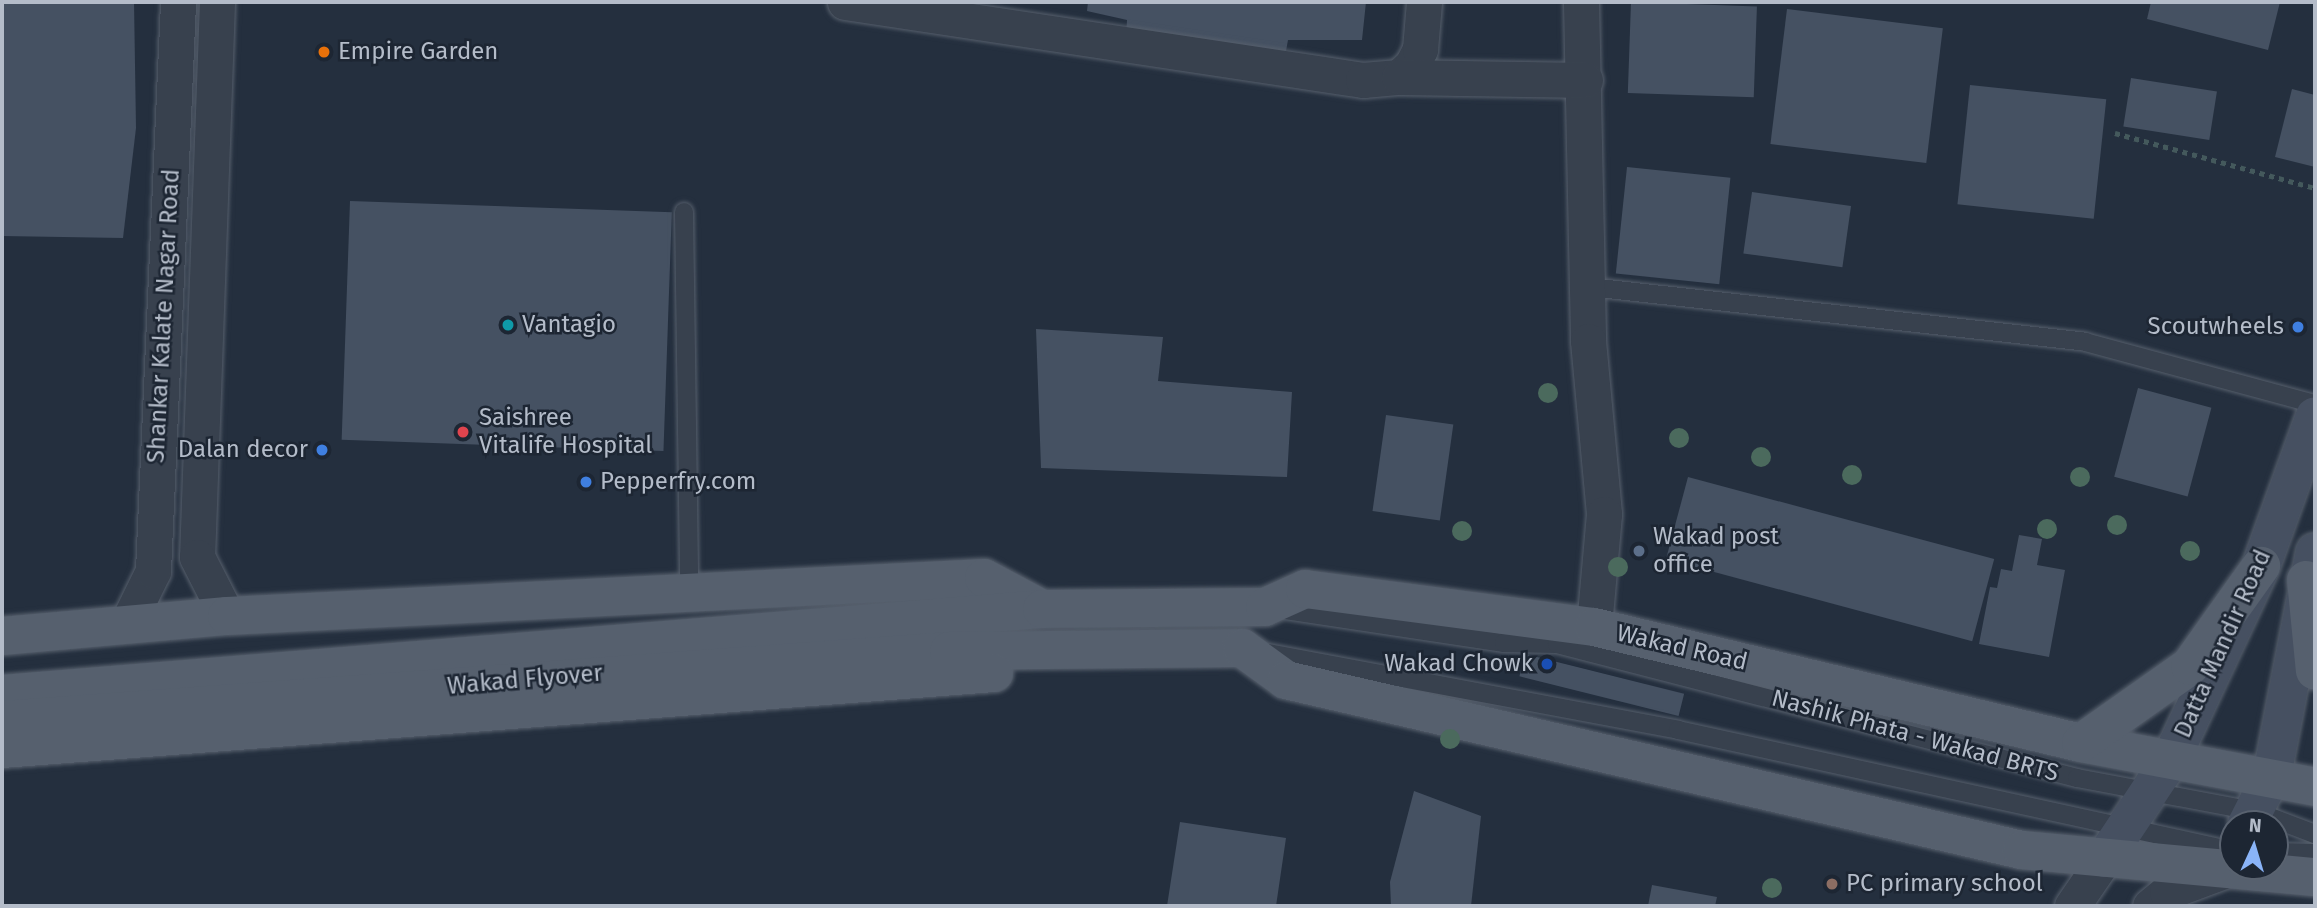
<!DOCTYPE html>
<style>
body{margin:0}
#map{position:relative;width:2317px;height:908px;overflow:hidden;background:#242f3e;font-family:"Fira Sans",sans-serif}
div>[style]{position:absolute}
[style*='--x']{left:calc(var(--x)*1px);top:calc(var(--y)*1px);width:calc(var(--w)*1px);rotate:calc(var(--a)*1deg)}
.building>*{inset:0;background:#455162;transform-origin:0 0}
.path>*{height:4.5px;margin-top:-2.25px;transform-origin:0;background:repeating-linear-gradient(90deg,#44595c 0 5px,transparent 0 10px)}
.roads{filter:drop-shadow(0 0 2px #565f6c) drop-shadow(0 0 2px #565f6c)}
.service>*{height:18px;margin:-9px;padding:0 9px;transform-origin:9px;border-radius:9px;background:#38414e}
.minor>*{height:35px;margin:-17.5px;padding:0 17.5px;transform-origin:17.5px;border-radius:17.5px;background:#38414e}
.secondary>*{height:38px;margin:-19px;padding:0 19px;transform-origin:19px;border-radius:19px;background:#465061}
.primary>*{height:38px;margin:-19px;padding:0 19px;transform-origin:19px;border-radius:19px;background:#56606e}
.trees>*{width:20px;height:20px;margin:-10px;border-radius:50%;background:#4b6a5d}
.dots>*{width:19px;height:19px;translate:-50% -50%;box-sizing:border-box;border:4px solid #1d2633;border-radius:50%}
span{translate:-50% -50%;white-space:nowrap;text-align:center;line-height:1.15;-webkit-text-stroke:5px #1d2633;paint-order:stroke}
.poi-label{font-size:24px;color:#b4bcc9}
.left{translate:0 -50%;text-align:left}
.right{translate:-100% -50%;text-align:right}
.street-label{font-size:24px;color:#b4bcc9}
.frame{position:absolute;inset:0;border:4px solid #b4bcc9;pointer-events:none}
.north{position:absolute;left:2219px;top:810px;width:70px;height:70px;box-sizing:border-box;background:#1d2633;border:2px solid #59626f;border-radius:50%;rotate:4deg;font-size:19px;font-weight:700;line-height:28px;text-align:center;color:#b4bcc9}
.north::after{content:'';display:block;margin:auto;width:24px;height:32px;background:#8ab4f8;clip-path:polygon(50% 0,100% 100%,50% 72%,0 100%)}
</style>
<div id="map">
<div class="building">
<div style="clip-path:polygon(2px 2px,134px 2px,136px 128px,123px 238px,2px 236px)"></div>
<div style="clip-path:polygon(1088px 2px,1366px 2px,1362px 40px,1288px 40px,1284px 62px,1126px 36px,1127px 20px,1087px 11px)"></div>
<div style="left:1631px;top:2px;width:126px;height:91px;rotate:2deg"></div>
<div style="clip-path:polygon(2151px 2px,2280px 2px,2268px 50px,2147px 19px)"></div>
<div style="left:1787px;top:9px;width:157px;height:136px;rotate:7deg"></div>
<div style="left:2131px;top:78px;width:87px;height:49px;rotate:9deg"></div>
<div style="left:1970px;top:85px;width:137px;height:120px;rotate:6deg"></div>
<div style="clip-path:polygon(2292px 89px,2315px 95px,2315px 167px,2275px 157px)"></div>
<div style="left:1627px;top:167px;width:104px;height:107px;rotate:6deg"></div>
<div style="left:1752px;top:192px;width:100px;height:62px;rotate:8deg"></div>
<div style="left:350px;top:201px;width:322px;height:239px;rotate:2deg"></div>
<div style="clip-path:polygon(1036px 329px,1163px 337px,1158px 381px,1292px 392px,1287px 477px,1041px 468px)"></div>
<div style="left:2138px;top:388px;width:76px;height:92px;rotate:15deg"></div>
<div style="left:1386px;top:415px;width:68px;height:97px;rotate:8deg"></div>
<div style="left:1688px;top:477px;width:317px;height:85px;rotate:15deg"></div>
<div style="clip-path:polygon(2019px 535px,2042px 539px,2037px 565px,2065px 570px,2049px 657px,1979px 644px,1990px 587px,1997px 588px,2001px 569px,2012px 571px)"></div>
<div style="left:1525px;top:654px;width:164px;height:23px;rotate:14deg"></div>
<div style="clip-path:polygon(1414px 791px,1481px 816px,1471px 906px,1391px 906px,1390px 882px)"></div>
<div style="clip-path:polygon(1180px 822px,1286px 838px,1276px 906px,1167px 906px)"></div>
<div style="clip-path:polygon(1652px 885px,1717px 897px,1715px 906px,1648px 906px)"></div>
</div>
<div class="path">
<div style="--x:2115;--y:133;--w:207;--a:15.4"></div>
</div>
<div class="roads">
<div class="service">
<div style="--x:684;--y:212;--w:381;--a:89.2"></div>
<div style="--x:1590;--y:287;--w:498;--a:6.3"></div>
<div style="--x:2085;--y:342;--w:238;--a:15.1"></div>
<div style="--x:1279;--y:609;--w:228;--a:8.6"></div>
<div style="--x:1504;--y:643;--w:53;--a:1.1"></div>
<div style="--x:1557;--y:644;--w:537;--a:14.45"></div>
<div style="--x:2077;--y:778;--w:180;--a:10.6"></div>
<div style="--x:2254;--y:811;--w:65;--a:20.7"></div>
<div style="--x:1263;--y:652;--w:422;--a:10.6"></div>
<div style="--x:1678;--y:730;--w:568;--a:12.3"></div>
<div style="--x:2275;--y:852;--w:40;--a:1.4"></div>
</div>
<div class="minor">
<div style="--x:217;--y:2;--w:555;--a:92.06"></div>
<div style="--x:197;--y:557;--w:66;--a:63"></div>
<div style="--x:845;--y:2;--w:524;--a:8.56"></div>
<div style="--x:1363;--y:80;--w:36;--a:-5"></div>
<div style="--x:1399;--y:77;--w:18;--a:-43"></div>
<div style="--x:1412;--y:65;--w:18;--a:-63"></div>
<div style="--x:1420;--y:49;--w:47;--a:-85.1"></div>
<div style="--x:1581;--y:2;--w:339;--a:88.8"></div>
<div style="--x:1588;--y:341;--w:174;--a:84.7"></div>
<div style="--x:1604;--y:514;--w:113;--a:95.1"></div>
<div style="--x:1399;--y:77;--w:186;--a:0.9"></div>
<div style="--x:127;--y:624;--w:59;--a:-63.9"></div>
<div style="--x:153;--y:571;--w:570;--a:-87.48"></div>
<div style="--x:2072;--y:906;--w:58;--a:-55.5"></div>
<div style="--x:2150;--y:906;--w:22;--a:-39"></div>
<div style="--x:2167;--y:892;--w:63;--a:-20.4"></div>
</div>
<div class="secondary">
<div style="--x:2247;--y:824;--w:55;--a:-63"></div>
<div style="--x:2272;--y:775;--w:227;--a:-79.1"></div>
<div style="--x:2105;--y:858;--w:121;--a:-56.4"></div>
<div style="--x:2172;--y:757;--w:211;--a:-65"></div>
<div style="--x:2261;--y:566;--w:159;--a:-70.2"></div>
</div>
<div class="primary">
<div style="--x:2306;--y:580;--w:91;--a:84.4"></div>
<div style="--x:2;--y:636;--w:226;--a:-5.1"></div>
<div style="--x:227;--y:616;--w:758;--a:-2.87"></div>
<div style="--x:984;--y:578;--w:66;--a:28.1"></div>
<div style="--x:2;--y:694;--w:1043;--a:-4.67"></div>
<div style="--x:1042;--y:609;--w:223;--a:-0.5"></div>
<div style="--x:1265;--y:607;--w:44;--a:-24.2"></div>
<div style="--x:1305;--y:589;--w:291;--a:7.5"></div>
<div style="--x:1594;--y:627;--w:501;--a:13.4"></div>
<div style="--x:2081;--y:743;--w:238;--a:10.6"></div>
<div style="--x:2;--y:720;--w:950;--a:-4.17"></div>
<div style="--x:949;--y:651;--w:293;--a:-0.6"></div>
<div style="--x:1242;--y:648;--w:54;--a:36"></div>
<div style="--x:1286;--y:680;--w:755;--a:13.01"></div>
<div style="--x:2022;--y:850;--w:294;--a:5.3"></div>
<div style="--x:2081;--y:743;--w:133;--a:-35.2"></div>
<div style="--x:2190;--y:666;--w:123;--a:-54.6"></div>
<div style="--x:2;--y:749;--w:995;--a:-4.38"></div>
</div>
</div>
<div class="trees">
<div style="left:1548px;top:393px"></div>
<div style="left:1679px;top:438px"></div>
<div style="left:1761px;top:457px"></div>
<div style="left:1852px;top:475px"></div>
<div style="left:2080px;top:477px"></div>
<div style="left:2117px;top:525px"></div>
<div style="left:2047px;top:529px"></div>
<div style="left:1462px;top:531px"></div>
<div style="left:2190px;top:551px"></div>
<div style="left:1618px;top:567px"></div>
<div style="left:1450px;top:739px"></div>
<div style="left:1772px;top:888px"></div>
</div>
<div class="dots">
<div style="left:324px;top:52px;background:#e8710a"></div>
<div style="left:508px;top:325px;background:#0f9aa8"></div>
<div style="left:2298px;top:327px;background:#3f7fe0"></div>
<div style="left:463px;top:432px;background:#e0444e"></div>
<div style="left:322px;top:450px;background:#3f7fe0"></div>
<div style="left:586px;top:482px;background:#3f7fe0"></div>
<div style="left:1639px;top:551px;background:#5c6f8a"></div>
<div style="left:1547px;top:664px;background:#1a4fb4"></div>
<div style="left:1832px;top:884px;background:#8d6e63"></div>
</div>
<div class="poi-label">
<span class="left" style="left:338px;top:52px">Empire Garden</span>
<span class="left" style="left:522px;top:325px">Vantagio</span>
<span class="right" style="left:2284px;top:327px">Scoutwheels</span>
<span class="left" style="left:479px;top:432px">Saishree<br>Vitalife Hospital</span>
<span class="right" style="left:308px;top:450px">Dalan decor</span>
<span class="left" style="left:600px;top:482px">Pepperfry.com</span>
<span class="left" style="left:1653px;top:551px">Wakad post<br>office</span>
<span class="right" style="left:1533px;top:664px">Wakad Chowk</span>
<span class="left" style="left:1846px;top:884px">PC primary school</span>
</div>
<div class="street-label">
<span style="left:164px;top:316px;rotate:-87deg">Shankar Kalate Nagar Road</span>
<span style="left:2223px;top:644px;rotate:-66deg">Datta Mandir Road</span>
<span style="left:1682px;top:648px;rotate:13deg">Wakad Road</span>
<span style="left:525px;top:680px;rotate:-5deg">Wakad Flyover</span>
<span style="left:1915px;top:736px;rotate:15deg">Nashik Phata - Wakad BRTS</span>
</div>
<div class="frame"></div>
<div class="north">N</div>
</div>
